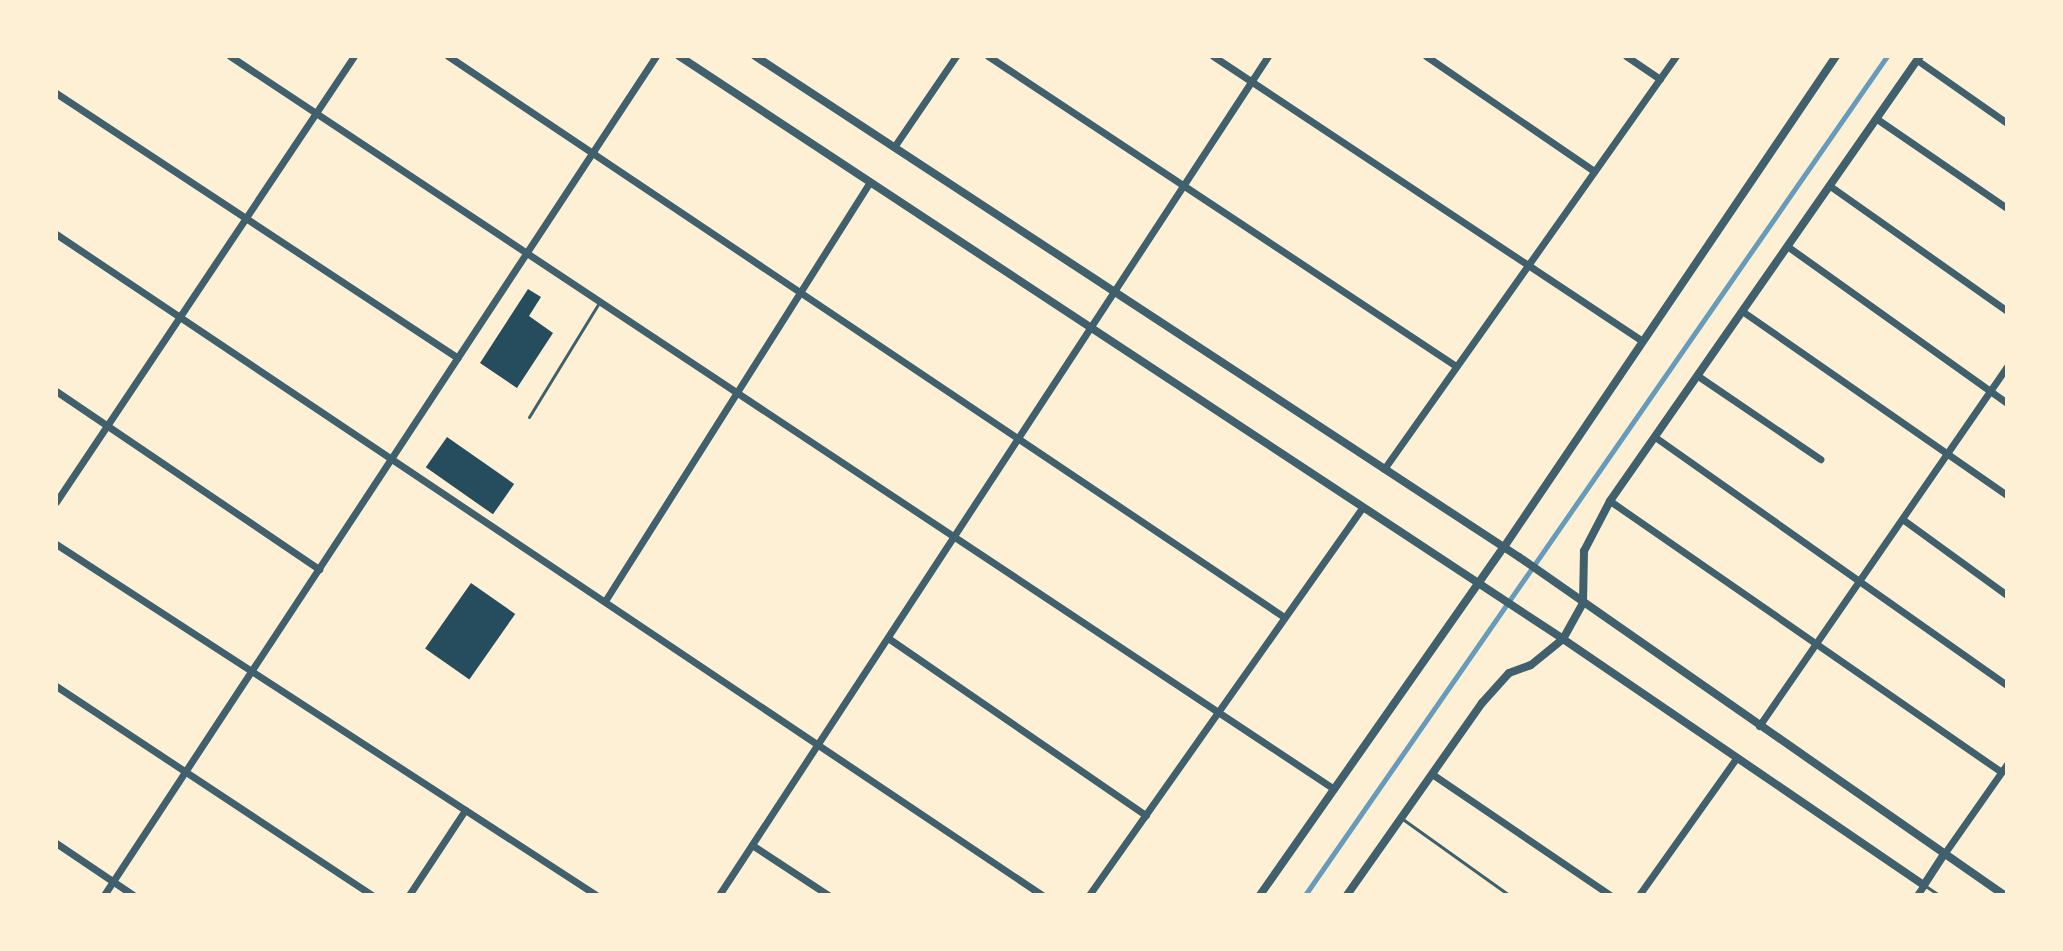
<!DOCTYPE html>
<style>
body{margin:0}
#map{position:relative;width:2063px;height:951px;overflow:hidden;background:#fdf0d5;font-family:"Public Sans",sans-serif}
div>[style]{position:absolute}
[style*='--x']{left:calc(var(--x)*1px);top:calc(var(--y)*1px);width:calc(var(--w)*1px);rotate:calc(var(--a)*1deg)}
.stream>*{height:5px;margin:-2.5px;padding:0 2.5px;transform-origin:2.5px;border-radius:2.5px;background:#669bbc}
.building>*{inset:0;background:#264d5e;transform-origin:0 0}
.service>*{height:3px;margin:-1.5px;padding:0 1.5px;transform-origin:1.5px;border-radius:1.5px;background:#3f606c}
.minor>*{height:7px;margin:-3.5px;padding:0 3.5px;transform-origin:3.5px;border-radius:3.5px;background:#3f606c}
.tertiary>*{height:8px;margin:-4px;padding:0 4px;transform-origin:4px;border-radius:4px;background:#3f606c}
span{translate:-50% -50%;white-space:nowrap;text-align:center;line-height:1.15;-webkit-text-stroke:8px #fdf0d5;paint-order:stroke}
.frame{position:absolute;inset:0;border:58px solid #fdf0d5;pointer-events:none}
</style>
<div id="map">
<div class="stream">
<div style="--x:1305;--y:895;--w:1021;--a:-55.25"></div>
</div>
<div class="building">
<div style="clip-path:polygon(528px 289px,541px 297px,529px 316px,553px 333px,517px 388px,480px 363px)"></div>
<div style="left:447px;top:437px;width:82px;height:37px;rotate:35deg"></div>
<div style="left:471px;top:583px;width:54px;height:80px;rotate:35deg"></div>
</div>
<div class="service">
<div style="--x:529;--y:417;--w:136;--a:-58.5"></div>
<div style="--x:1404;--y:820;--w:129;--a:35.5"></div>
<div style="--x:1927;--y:887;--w:14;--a:34"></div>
</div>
<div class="minor">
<div style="--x:230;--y:56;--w:1325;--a:33.58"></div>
<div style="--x:448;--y:56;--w:1007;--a:33.86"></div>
<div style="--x:988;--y:56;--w:561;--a:33.52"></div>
<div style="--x:1213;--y:56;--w:514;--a:33.57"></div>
<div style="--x:1426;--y:56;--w:204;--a:34.4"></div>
<div style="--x:1626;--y:56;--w:41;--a:34.1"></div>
<div style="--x:1917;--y:60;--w:110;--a:35"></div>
<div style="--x:56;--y:93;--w:481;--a:33.4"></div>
<div style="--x:1877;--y:119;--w:158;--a:34.4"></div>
<div style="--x:894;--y:147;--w:110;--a:-55.7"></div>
<div style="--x:1830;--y:186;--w:217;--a:35.2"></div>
<div style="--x:56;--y:234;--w:1187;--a:33.84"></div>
<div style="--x:1787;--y:246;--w:270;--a:35.5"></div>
<div style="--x:1742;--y:311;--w:323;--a:34.8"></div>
<div style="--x:1698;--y:376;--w:148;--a:34.2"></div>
<div style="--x:56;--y:391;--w:318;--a:34.1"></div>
<div style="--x:1655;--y:437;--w:431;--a:35.2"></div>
<div style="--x:1384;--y:469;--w:506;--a:-54.74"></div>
<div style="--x:1610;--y:501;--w:476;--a:34.7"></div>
<div style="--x:56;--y:502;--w:536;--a:-56.25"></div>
<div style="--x:1905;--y:521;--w:126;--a:36"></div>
<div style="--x:56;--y:544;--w:644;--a:33.02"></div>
<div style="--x:605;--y:601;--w:496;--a:-57.7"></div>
<div style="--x:888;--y:638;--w:313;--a:34.5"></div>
<div style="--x:56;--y:686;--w:379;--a:33.5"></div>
<div style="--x:1759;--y:726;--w:437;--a:-55.4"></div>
<div style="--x:1432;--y:774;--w:215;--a:34.2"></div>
<div style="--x:56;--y:843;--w:93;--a:34"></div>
<div style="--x:752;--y:845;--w:91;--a:33.3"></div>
<div style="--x:1944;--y:854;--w:110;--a:-55"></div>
<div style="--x:104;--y:895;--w:1004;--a:-56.66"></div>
<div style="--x:409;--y:895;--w:102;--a:-56.6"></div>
<div style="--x:719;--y:895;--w:1003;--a:-56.8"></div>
<div style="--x:1089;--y:895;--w:474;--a:-54.8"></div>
<div style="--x:1639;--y:895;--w:169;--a:-54.6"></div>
<div style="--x:1917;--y:895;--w:12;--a:-55"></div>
</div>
<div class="tertiary">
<div style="--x:679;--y:56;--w:1059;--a:33.4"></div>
<div style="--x:1563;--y:639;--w:437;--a:34.3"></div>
<div style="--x:1924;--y:885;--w:37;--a:-57"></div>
<div style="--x:755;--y:56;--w:914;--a:33.26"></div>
<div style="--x:1519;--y:557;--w:591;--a:34.87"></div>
<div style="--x:1260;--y:895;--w:425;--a:-55"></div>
<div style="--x:1504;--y:547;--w:593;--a:-55.93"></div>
<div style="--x:1347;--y:895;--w:235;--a:-54.9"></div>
<div style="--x:1482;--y:703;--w:40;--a:-48"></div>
<div style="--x:1509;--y:673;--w:23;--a:-20"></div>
<div style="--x:1531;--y:665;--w:41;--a:-39.1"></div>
<div style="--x:1563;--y:639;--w:41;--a:-60.9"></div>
<div style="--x:1583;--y:603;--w:52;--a:-88.9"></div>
<div style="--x:1584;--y:551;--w:56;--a:-62.5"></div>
<div style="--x:1610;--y:501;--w:542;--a:-55.14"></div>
</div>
<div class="frame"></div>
</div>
